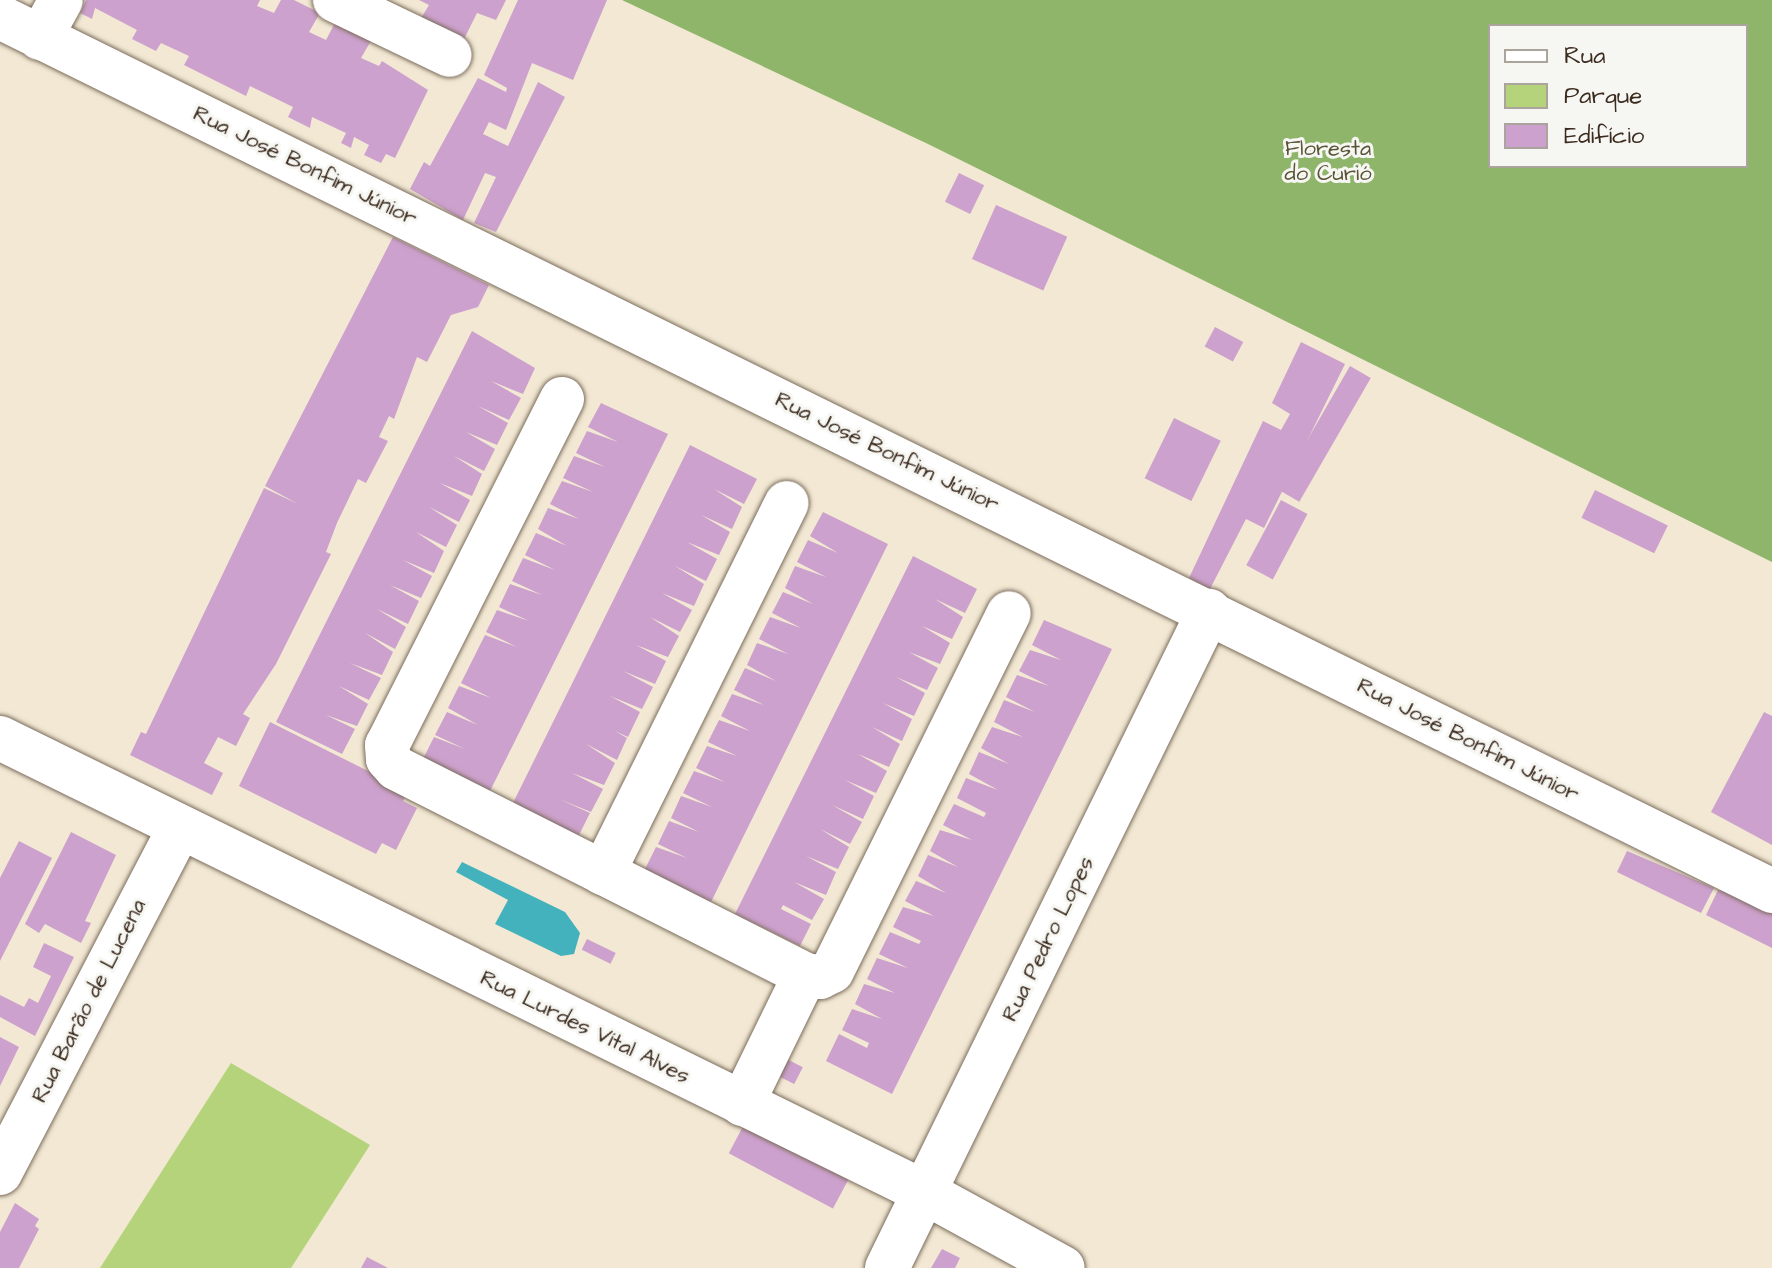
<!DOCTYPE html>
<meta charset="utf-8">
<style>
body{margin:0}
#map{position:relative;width:1772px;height:1268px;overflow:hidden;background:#f2e8d3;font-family:"Architects Daughter",sans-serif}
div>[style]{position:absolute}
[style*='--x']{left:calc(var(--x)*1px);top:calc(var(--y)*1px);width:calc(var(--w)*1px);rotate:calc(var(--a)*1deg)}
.green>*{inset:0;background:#b4d37a}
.forest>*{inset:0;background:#8fb56a}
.water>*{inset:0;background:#43b2bd}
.building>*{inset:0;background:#cda1cd;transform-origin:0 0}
.roads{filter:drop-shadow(0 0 2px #7b6c5d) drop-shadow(0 0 2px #7b6c5d)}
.minor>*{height:44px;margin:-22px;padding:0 22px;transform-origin:22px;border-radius:22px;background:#fff}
span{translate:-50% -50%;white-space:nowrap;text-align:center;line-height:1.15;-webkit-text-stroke:6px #f6f6f2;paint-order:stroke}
.park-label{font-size:22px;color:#595435}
.street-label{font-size:22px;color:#3b2a1e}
.legend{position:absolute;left:1488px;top:24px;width:260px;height:144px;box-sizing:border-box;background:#f6f6f2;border:2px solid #aba49d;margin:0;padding:10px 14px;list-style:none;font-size:24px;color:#3b2a1e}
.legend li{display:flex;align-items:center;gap:16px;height:40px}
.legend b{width:40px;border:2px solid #aba49d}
</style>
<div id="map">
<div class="green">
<div style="clip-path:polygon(231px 1063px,370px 1145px,291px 1268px,100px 1268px)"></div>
</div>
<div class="forest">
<div style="clip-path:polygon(evenodd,622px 0,1772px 0,1772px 562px,928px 144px,622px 0,1490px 26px,1746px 26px,1746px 166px,1490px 166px,1490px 26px)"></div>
</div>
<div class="water">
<div style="clip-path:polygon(462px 862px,565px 912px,580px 933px,574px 954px,561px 956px,495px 924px,508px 900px,456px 872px)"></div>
</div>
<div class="building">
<div style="clip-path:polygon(86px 0,260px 0,257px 6px,274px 13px,281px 0,294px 0,320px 13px,309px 32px,326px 40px,336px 21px,372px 39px,361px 58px,379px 66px,382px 61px,428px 90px,395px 158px,386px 154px,381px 163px,364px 155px,369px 145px,354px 137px,351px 148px,341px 143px,346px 133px,312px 117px,310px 128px,288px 117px,293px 107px,250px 86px,246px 96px,184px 65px,189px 56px,161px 43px,156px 51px,132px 39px,137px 30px,95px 8px,92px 19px,80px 13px)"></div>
<div style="clip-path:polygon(419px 0,506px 0,496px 20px,477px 13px,463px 41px,420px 20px,429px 5px)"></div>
<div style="clip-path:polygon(518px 0,607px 0,573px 80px,532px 63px,506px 130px,489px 122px,483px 134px,508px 146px,538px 82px,565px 97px,496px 232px,474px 223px,496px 177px,485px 173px,463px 220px,410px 189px,424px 162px,430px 166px,478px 78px,506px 92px,507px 88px,484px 75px)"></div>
<div style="left:959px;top:173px;width:28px;height:32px;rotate:26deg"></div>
<div style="left:996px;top:205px;width:78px;height:59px;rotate:24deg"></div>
<div style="clip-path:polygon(393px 237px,489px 285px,478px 307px,451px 315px,427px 362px,417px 357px,394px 419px,389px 416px,379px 437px,388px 441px,366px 483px,358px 479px,337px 523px,326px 552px,331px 554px,276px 664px,243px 714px,250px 718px,236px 746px,218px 737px,204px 763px,223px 773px,212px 795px,130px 755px,141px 732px,146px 734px,264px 488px,298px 504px,265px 486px)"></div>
<div style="left:1215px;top:327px;width:32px;height:22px;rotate:28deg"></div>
<div style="clip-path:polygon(472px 331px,535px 368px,523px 394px,491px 381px,521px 398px,509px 420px,478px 406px,508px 423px,497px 445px,466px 432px,495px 449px,484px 471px,454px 456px,482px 474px,472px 496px,440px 483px,470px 500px,459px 522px,429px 507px,457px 525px,446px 547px,416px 532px,444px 551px,434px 573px,403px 560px,432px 576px,421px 598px,390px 585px,419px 601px,408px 624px,377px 609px,406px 627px,395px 649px,365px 633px,393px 652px,382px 675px,350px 663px,381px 678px,369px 700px,339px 686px,368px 704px,357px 726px,326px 715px,355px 729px,342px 754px,276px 722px)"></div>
<div style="clip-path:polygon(1301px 342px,1345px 364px,1264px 528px,1246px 519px,1210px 589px,1189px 578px,1263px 421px,1281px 430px,1290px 414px,1272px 403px)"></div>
<div style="left:1350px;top:366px;width:24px;height:143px;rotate:30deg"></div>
<div style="clip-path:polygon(601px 403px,668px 434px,489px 793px,422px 761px,434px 737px,465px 749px,435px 735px,447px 712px,478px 725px,448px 708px,459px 686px,491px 698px,461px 683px,485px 635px,517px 647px,486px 632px,497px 610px,529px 621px,499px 607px,510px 584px,542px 595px,512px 581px,523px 558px,555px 570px,525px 555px,536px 533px,567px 546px,538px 529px,548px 508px,579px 519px,550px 504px,562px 481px,593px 492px,563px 478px,574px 456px,605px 467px,576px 453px,587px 431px,618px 442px,588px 427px)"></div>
<div style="left:1174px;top:418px;width:52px;height:67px;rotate:26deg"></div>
<div style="clip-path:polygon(690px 445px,757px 479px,744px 504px,714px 489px,742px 507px,732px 529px,701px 515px,730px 532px,719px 555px,687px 542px,717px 559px,706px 581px,675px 566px,704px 584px,694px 606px,662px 593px,692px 610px,680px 632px,650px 617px,679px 636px,668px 657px,636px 645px,666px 661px,655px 684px,623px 671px,653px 687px,642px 709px,610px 696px,640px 712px,628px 737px,615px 731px,627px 738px,617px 760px,586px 744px,615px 763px,604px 785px,572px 773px,603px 789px,591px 812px,559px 799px,590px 813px,578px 837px,512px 805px)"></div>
<div style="left:1595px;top:490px;width:81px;height:31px;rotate:26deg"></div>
<div style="left:1281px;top:500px;width:30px;height:74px;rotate:28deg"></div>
<div style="clip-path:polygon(823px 512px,888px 544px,711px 902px,645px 869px,656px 847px,687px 858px,658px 844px,669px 821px,699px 832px,671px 818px,681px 796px,712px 807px,683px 793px,694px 771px,725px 782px,696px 768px,707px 746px,737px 756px,708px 742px,719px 720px,750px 731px,721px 716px,732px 694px,764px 705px,734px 690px,745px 668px,776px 681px,747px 665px,757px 643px,788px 654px,759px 639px,770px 617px,801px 628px,772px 613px,783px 592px,813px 604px,785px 588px,795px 566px,826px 577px,797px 562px,808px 540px,838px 553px,810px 536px)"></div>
<div style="clip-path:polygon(913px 556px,977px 589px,965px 613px,935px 599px,963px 617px,952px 639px,922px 626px,950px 643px,940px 664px,909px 652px,938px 668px,927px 690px,896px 677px,925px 693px,914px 716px,883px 703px,912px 719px,902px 741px,872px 727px,900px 744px,889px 767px,858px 754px,887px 771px,876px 793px,845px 780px,874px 796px,863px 819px,832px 805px,862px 822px,850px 844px,820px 829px,849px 847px,838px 869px,806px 856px,836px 872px,826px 895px,794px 882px,824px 899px,812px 920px,783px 905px,781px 909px,811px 924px,800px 946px,735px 914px)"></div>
<div style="clip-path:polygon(1044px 620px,1112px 649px,892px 1094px,826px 1061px,839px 1034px,867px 1048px,869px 1043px,842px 1030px,852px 1009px,882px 1019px,855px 1004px,864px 984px,895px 993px,867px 979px,877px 958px,908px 968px,879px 954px,890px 932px,919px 944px,921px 941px,893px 927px,903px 907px,934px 916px,905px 901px,916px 881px,946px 893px,918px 876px,928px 855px,958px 867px,930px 851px,940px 830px,972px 840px,943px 825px,954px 804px,984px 817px,986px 813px,957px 798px,966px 778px,998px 790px,969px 774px,979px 752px,1009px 764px,981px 748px,992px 727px,1023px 737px,994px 722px,1004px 700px,1035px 712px,1006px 697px,1017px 675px,1049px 686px,1019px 671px,1030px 650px,1061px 660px,1032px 645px)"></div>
<div style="clip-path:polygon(1764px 712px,1772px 716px,1772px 845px,1711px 812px)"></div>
<div style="clip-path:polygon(270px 722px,408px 791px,403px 801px,417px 808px,396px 850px,382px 843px,376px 854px,239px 786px)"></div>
<div style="clip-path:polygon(71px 832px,116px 855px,85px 921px,91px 923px,81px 943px,45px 924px,39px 933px,25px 924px)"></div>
<div style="clip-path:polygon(19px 841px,52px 858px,0 961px,0 878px)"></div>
<div style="clip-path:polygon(1627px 851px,1714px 888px,1701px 913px,1617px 872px)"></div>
<div style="clip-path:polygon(1718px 890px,1772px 901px,1772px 948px,1706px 915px)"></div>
<div style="left:587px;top:939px;width:32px;height:12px;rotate:26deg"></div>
<div style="clip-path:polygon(44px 943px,74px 957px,35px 1036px,0 1017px,0 995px,24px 1007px,29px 998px,38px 1003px,51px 976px,33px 967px)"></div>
<div style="clip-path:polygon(0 1037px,19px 1047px,0 1086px)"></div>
<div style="left:777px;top:1054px;width:29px;height:19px;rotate:27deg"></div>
<div style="left:748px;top:1117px;width:118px;height:41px;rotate:28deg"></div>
<div style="clip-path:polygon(15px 1203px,39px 1219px,35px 1226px,39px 1229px,19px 1268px,0 1268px,0 1232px)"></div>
<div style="clip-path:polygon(942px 1249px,960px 1258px,955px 1268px,931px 1268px)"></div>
<div style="clip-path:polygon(367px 1257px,388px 1268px,361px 1268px)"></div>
</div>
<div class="roads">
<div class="minor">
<div style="--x:335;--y:0;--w:127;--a:25.6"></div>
<div style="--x:0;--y:17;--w:1976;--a:26.25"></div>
<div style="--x:40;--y:38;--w:43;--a:-61.1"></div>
<div style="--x:562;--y:399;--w:388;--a:116.8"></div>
<div style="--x:387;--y:745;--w:14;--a:86"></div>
<div style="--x:388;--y:759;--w:12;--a:48"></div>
<div style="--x:396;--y:768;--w:458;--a:26.8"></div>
<div style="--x:805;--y:975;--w:15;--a:8"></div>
<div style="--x:820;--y:977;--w:13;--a:-27"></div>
<div style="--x:832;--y:971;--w:399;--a:-63.7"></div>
<div style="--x:0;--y:738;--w:1030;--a:26.17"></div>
<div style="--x:924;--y:1192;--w:158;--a:28.7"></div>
<div style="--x:603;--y:873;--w:413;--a:-63.6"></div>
<div style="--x:742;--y:1104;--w:144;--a:-64"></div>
<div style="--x:0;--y:1173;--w:388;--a:-62.5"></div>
<div style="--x:887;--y:1268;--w:732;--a:-63.89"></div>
</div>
</div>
<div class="park-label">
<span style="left:1328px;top:161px">Floresta<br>do Curió</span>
</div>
<div class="street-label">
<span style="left:305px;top:166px;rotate:26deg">Rua José Bonfim Júnior</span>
<span style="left:887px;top:452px;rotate:26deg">Rua José Bonfim Júnior</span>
<span style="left:1468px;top:740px;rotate:27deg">Rua José Bonfim Júnior</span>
<span style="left:1048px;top:939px;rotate:-64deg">Rua Pedro Lopes</span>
<span style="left:89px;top:1001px;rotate:-63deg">Rua Barão de Lucena</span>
<span style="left:585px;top:1027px;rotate:26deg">Rua Lurdes Vítal Alves</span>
</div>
<ul class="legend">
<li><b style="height:10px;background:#fff"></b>Rua</li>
<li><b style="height:22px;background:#b4d37a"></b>Parque</li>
<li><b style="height:22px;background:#cda1cd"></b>Edifício</li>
</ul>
</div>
